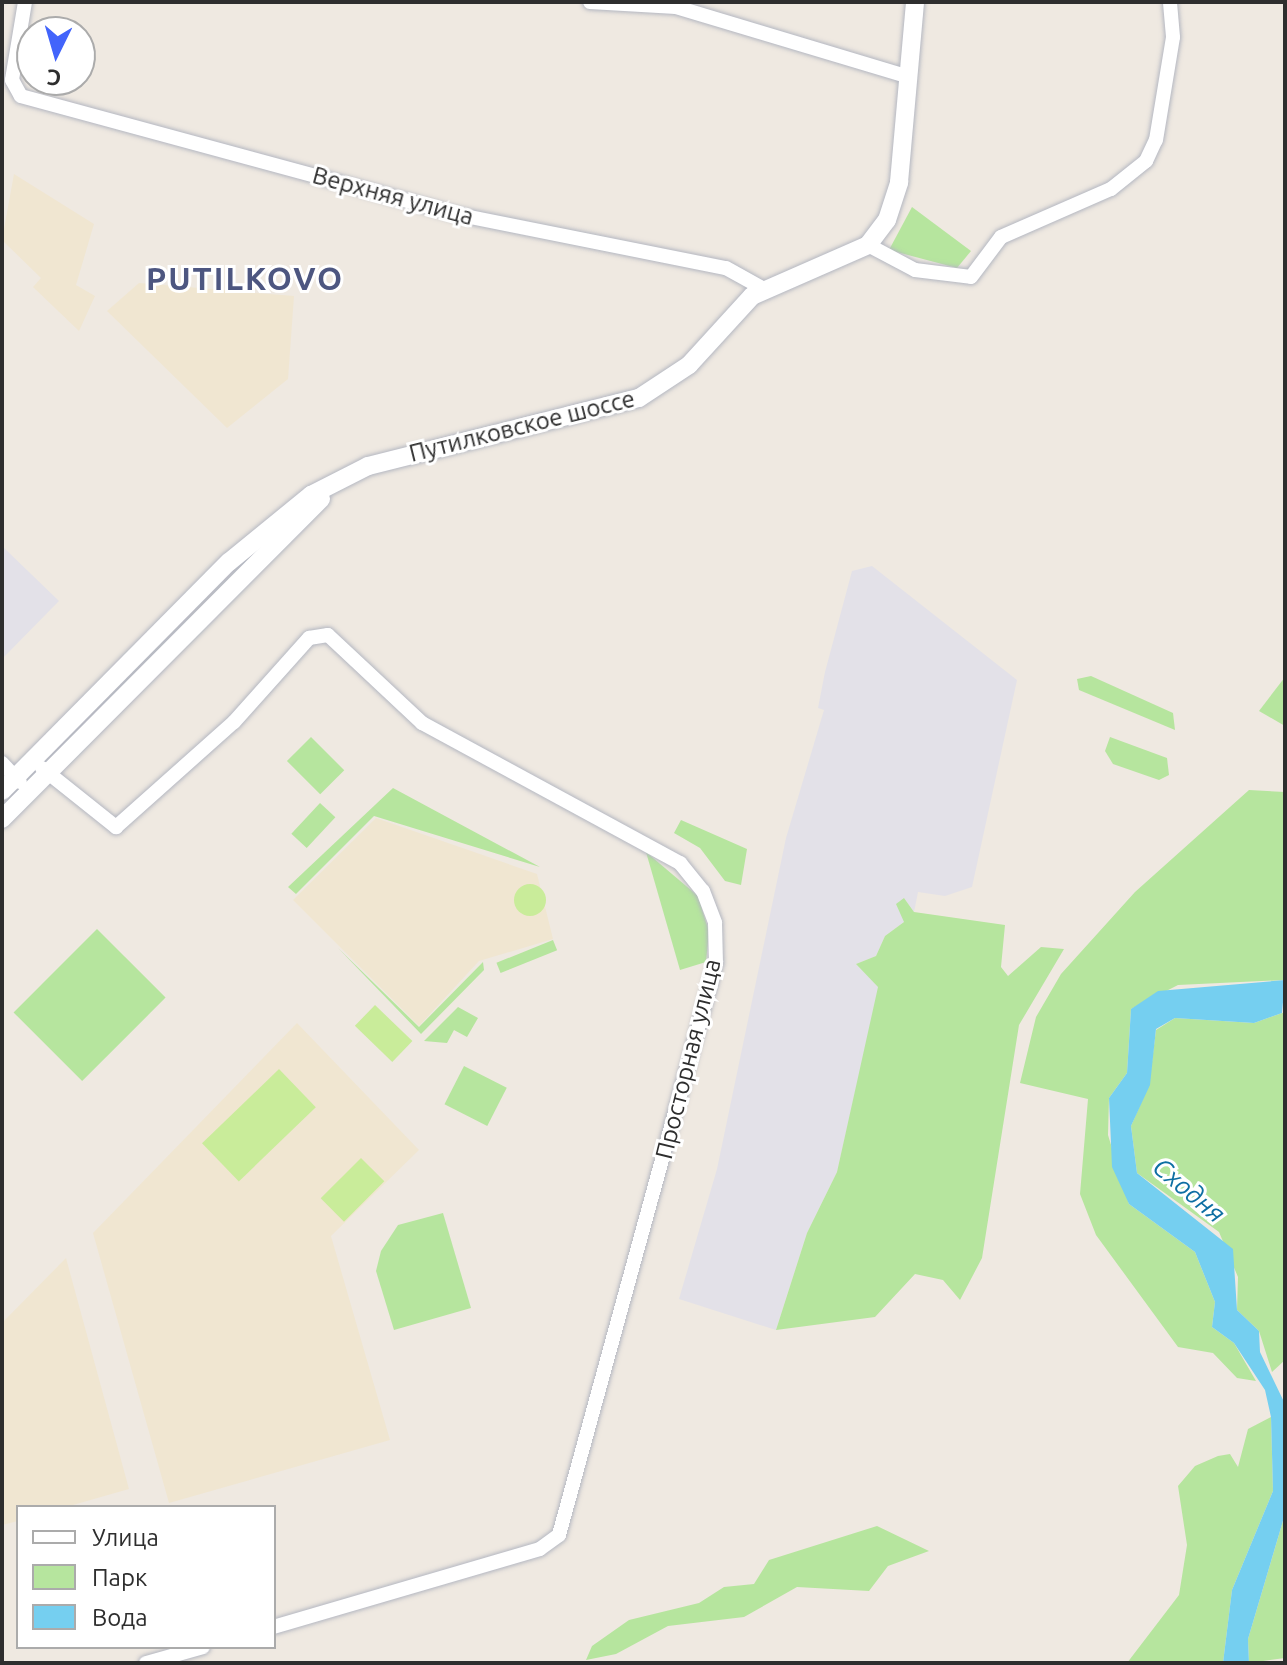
<!DOCTYPE html>
<meta charset="utf-8">
<style>
body{margin:0}
#map{position:relative;width:1287px;height:1665px;overflow:hidden;background:#efe9e1;font-family:Ubuntu,sans-serif}
div>[style]{position:absolute}
[style*='--x']{left:calc(var(--x)*1px);top:calc(var(--y)*1px);width:calc(var(--w)*1px);rotate:calc(var(--a)*1deg)}
.industrial>*{inset:0;background:#e3e1e8}
.education>*{inset:0;background:#f0e6d1}
.green>*{inset:0;background:#b6e59e;transform-origin:0 0}
.pitch>*{inset:0;background:#c9ec9a;transform-origin:0 0}
.round{border-radius:50%}
.water>*{inset:0;background:#75cff0}
.roads{filter:drop-shadow(0 0 2px #b4b7c1) drop-shadow(0 0 2px #b4b7c1)}
.street>*{height:14px;margin:-7px;padding:0 7px;transform-origin:7px;border-radius:7px;background:#fff}
.secondary>*{height:18px;margin:-9px;padding:0 9px;transform-origin:9px;border-radius:9px;background:#fff}
span{translate:-50% -50%;white-space:nowrap;text-align:center;line-height:1.15;-webkit-text-stroke:6px #fff;paint-order:stroke}
.street-label{font-size:24px;color:#2e2e2e}
.water-label{font-size:26px;color:#0d6fa3;font-style:italic}
.district-label{font-size:32px;color:#4d5680;font-weight:700;letter-spacing:2px}
.frame{position:absolute;inset:0;border:4px solid #2e2e2e;pointer-events:none}
.legend{position:absolute;left:16px;top:1505px;width:260px;height:144px;box-sizing:border-box;background:#fff;border:2px solid #ababab;margin:0;padding:10px 14px;list-style:none;font-size:24px;color:#2e2e2e}
.legend li{display:flex;align-items:center;gap:16px;height:40px}
.legend b{width:40px;border:2px solid #ababab}
.north{position:absolute;left:16px;top:16px;width:80px;height:80px;box-sizing:border-box;background:#fff;border:2px solid #ababab;border-radius:50%;rotate:185deg;font-size:22px;font-weight:700;line-height:32px;text-align:center;color:#2e2e2e}
.north::after{content:'';display:block;margin:auto;width:28px;height:36px;background:#4264fb;clip-path:polygon(50% 0,100% 100%,50% 72%,0 100%)}
</style>
<div id="map">
<div class="industrial">
<div style="clip-path:polygon(2px 546px,59px 601px,2px 659px)"></div>
<div style="clip-path:polygon(872px 566px,1017px 680px,972px 887px,945px 896px,918px 892px,914px 912px,904px 898px,904px 922px,885px 936px,876px 956px,856px 964px,879px 987px,837px 1172px,807px 1233px,776px 1330px,679px 1299px,717px 1169px,786px 838px,824px 710px,818px 708px,825px 672px,852px 571px)"></div>
</div>
<div class="education">
<div style="clip-path:polygon(14px 174px,94px 224px,76px 285px,95px 296px,79px 331px,33px 287px,41px 278px,2px 240px)"></div>
<div style="clip-path:polygon(139px 283px,294px 296px,288px 379px,227px 428px,107px 311px)"></div>
<div style="clip-path:polygon(376px 818px,537px 874px,553px 939px,479px 961px,419px 1026px,293px 900px)"></div>
<div style="clip-path:polygon(297px 1023px,419px 1150px,331px 1236px,390px 1440px,169px 1503px,93px 1233px)"></div>
<div style="clip-path:polygon(66px 1258px,129px 1489px,66px 1507px,18px 1507px,18px 1521px,2px 1525px,2px 1323px)"></div>
</div>
<div class="green">
<div style="clip-path:polygon(912px 207px,971px 251px,957px 268px,889px 250px)"></div>
<div style="clip-path:polygon(1091px 676px,1173px 713px,1175px 730px,1079px 690px,1077px 679px)"></div>
<div style="clip-path:polygon(1285px 677px,1285px 726px,1259px 711px)"></div>
<div style="left:311px;top:737px;width:47px;height:34px;rotate:45deg"></div>
<div style="clip-path:polygon(1110px 737px,1167px 758px,1169px 775px,1159px 780px,1113px 764px,1105px 751px)"></div>
<div style="clip-path:polygon(393px 788px,540px 867px,374px 816px,296px 894px,288px 887px)"></div>
<div style="clip-path:polygon(1249px 790px,1285px 792px,1285px 980px,1178px 985px,1131px 1009px,1127px 1073px,1109px 1098px,1108px 1135px,1129px 1204px,1195px 1252px,1215px 1302px,1212px 1327px,1234px 1343px,1256px 1381px,1237px 1378px,1213px 1353px,1178px 1347px,1096px 1235px,1080px 1194px,1088px 1099px,1020px 1083px,1036px 1017px,1061px 974px,1135px 892px)"></div>
<div style="left:320px;top:803px;width:21px;height:42px;rotate:43deg"></div>
<div style="clip-path:polygon(681px 820px,747px 849px,741px 885px,725px 881px,700px 848px,674px 833px)"></div>
<div style="clip-path:polygon(646px 852px,698px 896px,709px 932px,706px 962px,680px 970px)"></div>
<div style="clip-path:polygon(904px 898px,914px 912px,1005px 925px,1001px 967px,1008px 976px,1041px 947px,1064px 949px,1019px 1025px,982px 1258px,960px 1300px,943px 1280px,915px 1274px,875px 1317px,776px 1330px,807px 1233px,837px 1172px,878px 987px,856px 964px,876px 956px,885px 936px,904px 922px,896px 904px)"></div>
<div style="left:97px;top:929px;width:97px;height:118px;rotate:45deg"></div>
<div style="left:553px;top:940px;width:11px;height:61px;rotate:68deg"></div>
<div style="clip-path:polygon(338px 948px,419px 1027px,483px 962px,484px 970px,421px 1034px)"></div>
<div style="clip-path:polygon(458px 1007px,478px 1018px,467px 1037px,454px 1030px,447px 1043px,424px 1041px)"></div>
<div style="clip-path:polygon(1285px 1012px,1285px 1360px,1272px 1372px,1259px 1331px,1237px 1310px,1238px 1277px,1219px 1232px,1137px 1173px,1131px 1126px,1149px 1085px,1156px 1030px,1175px 1018px,1254px 1023px)"></div>
<div style="left:464px;top:1066px;width:48px;height:43px;rotate:27deg"></div>
<div style="clip-path:polygon(443px 1213px,471px 1308px,394px 1330px,376px 1271px,381px 1251px,398px 1225px)"></div>
<div style="clip-path:polygon(1271px 1417px,1273px 1491px,1232px 1590px,1223px 1663px,1127px 1663px,1179px 1595px,1187px 1545px,1178px 1486px,1195px 1466px,1218px 1456px,1230px 1454px,1238px 1467px,1248px 1429px)"></div>
<div style="clip-path:polygon(1285px 1514px,1285px 1658px,1249px 1663px,1248px 1639px)"></div>
<div style="clip-path:polygon(877px 1526px,929px 1551px,888px 1566px,869px 1591px,797px 1587px,744px 1617px,668px 1626px,616px 1654px,586px 1660px,592px 1646px,629px 1620px,699px 1603px,724px 1587px,754px 1584px,769px 1560px)"></div>
</div>
<div class="pitch">
<div class="round" style="left:514px;top:884px;width:32px;height:32px"></div>
<div style="left:375px;top:1005px;width:52px;height:29px;rotate:44deg"></div>
<div style="left:279px;top:1069px;width:53px;height:107px;rotate:46deg"></div>
<div style="left:361px;top:1158px;width:33px;height:57px;rotate:45deg"></div>
</div>
<div class="water">
<div style="clip-path:polygon(1285px 980px,1282px 1013px,1254px 1023px,1175px 1018px,1156px 1029px,1150px 1085px,1131px 1126px,1137px 1173px,1233px 1249px,1237px 1310px,1259px 1331px,1260px 1352px,1285px 1404px,1285px 1514px,1248px 1639px,1249px 1663px,1223px 1663px,1232px 1590px,1273px 1491px,1271px 1417px,1265px 1390px,1234px 1343px,1212px 1327px,1215px 1302px,1195px 1252px,1129px 1204px,1112px 1167px,1109px 1098px,1127px 1073px,1131px 1009px,1158px 991px)"></div>
</div>
<div class="roads">
<div class="street">
<div style="--x:25;--y:2;--w:79;--a:99.5"></div>
<div style="--x:12;--y:80;--w:18;--a:61"></div>
<div style="--x:21;--y:96;--w:450;--a:15.2"></div>
<div style="--x:455;--y:214;--w:276;--a:11.3"></div>
<div style="--x:726;--y:268;--w:43;--a:28.9"></div>
<div style="--x:590;--y:2;--w:86;--a:3.3"></div>
<div style="--x:676;--y:7;--w:244;--a:16.7"></div>
<div style="--x:868;--y:245;--w:53;--a:28"></div>
<div style="--x:915;--y:270;--w:56;--a:7.1"></div>
<div style="--x:971;--y:277;--w:50;--a:-53.1"></div>
<div style="--x:1001;--y:237;--w:120;--a:-23.6"></div>
<div style="--x:1111;--y:189;--w:45;--a:-38.7"></div>
<div style="--x:1146;--y:161;--w:23;--a:-65"></div>
<div style="--x:1156;--y:140;--w:104;--a:-80.6"></div>
<div style="--x:1173;--y:37;--w:35;--a:-95"></div>
<div style="--x:2;--y:763;--w:26;--a:47"></div>
<div style="--x:42;--y:768;--w:95;--a:38.6"></div>
<div style="--x:116;--y:827;--w:158;--a:-41.7"></div>
<div style="--x:234;--y:722;--w:113;--a:-48.2"></div>
<div style="--x:309;--y:638;--w:19;--a:-9"></div>
<div style="--x:328;--y:635;--w:129;--a:43.1"></div>
<div style="--x:422;--y:723;--w:294;--a:28.5"></div>
<div style="--x:680;--y:863;--w:36;--a:51"></div>
<div style="--x:703;--y:891;--w:34;--a:69"></div>
<div style="--x:715;--y:923;--w:40;--a:88.6"></div>
<div style="--x:716;--y:963;--w:593;--a:105.35"></div>
<div style="--x:559;--y:1535;--w:24;--a:144"></div>
<div style="--x:540;--y:1549;--w:277;--a:163.7"></div>
<div style="--x:146;--y:1663;--w:59;--a:-15.7"></div>
</div>
<div class="secondary">
<div style="--x:2;--y:791;--w:322;--a:-45.3"></div>
<div style="--x:229;--y:562;--w:106;--a:-39.3"></div>
<div style="--x:311;--y:495;--w:64;--a:-27"></div>
<div style="--x:368;--y:466;--w:279;--a:-14.1"></div>
<div style="--x:639;--y:398;--w:60;--a:-33.4"></div>
<div style="--x:689;--y:365;--w:93;--a:-47.6"></div>
<div style="--x:752;--y:296;--w:127;--a:-23.7"></div>
<div style="--x:868;--y:245;--w:31;--a:-53"></div>
<div style="--x:887;--y:220;--w:40;--a:-72"></div>
<div style="--x:899;--y:182;--w:181;--a:-84.9"></div>
<div style="--x:2;--y:819;--w:452;--a:-45.1"></div>
</div>
</div>
<div class="street-label">
<span style="left:393px;top:196px;rotate:15deg">Верхняя улица</span>
<span style="left:522px;top:426px;rotate:-14deg">Путилковское шоссе</span>
<span style="left:688px;top:1059px;rotate:-76deg">Просторная улица</span>
</div>
<div class="water-label">
<span style="left:1189px;top:1190px;rotate:40deg">Сходня</span>
</div>
<div class="district-label">
<span style="left:245px;top:278px">PUTILKOVO</span>
</div>
<div class="frame"></div>
<ul class="legend">
<li><b style="height:10px;background:#fff"></b>Улица</li>
<li><b style="height:22px;background:#b6e59e"></b>Парк</li>
<li><b style="height:22px;background:#75cff0"></b>Вода</li>
</ul>
<div class="north">С</div>
</div>
